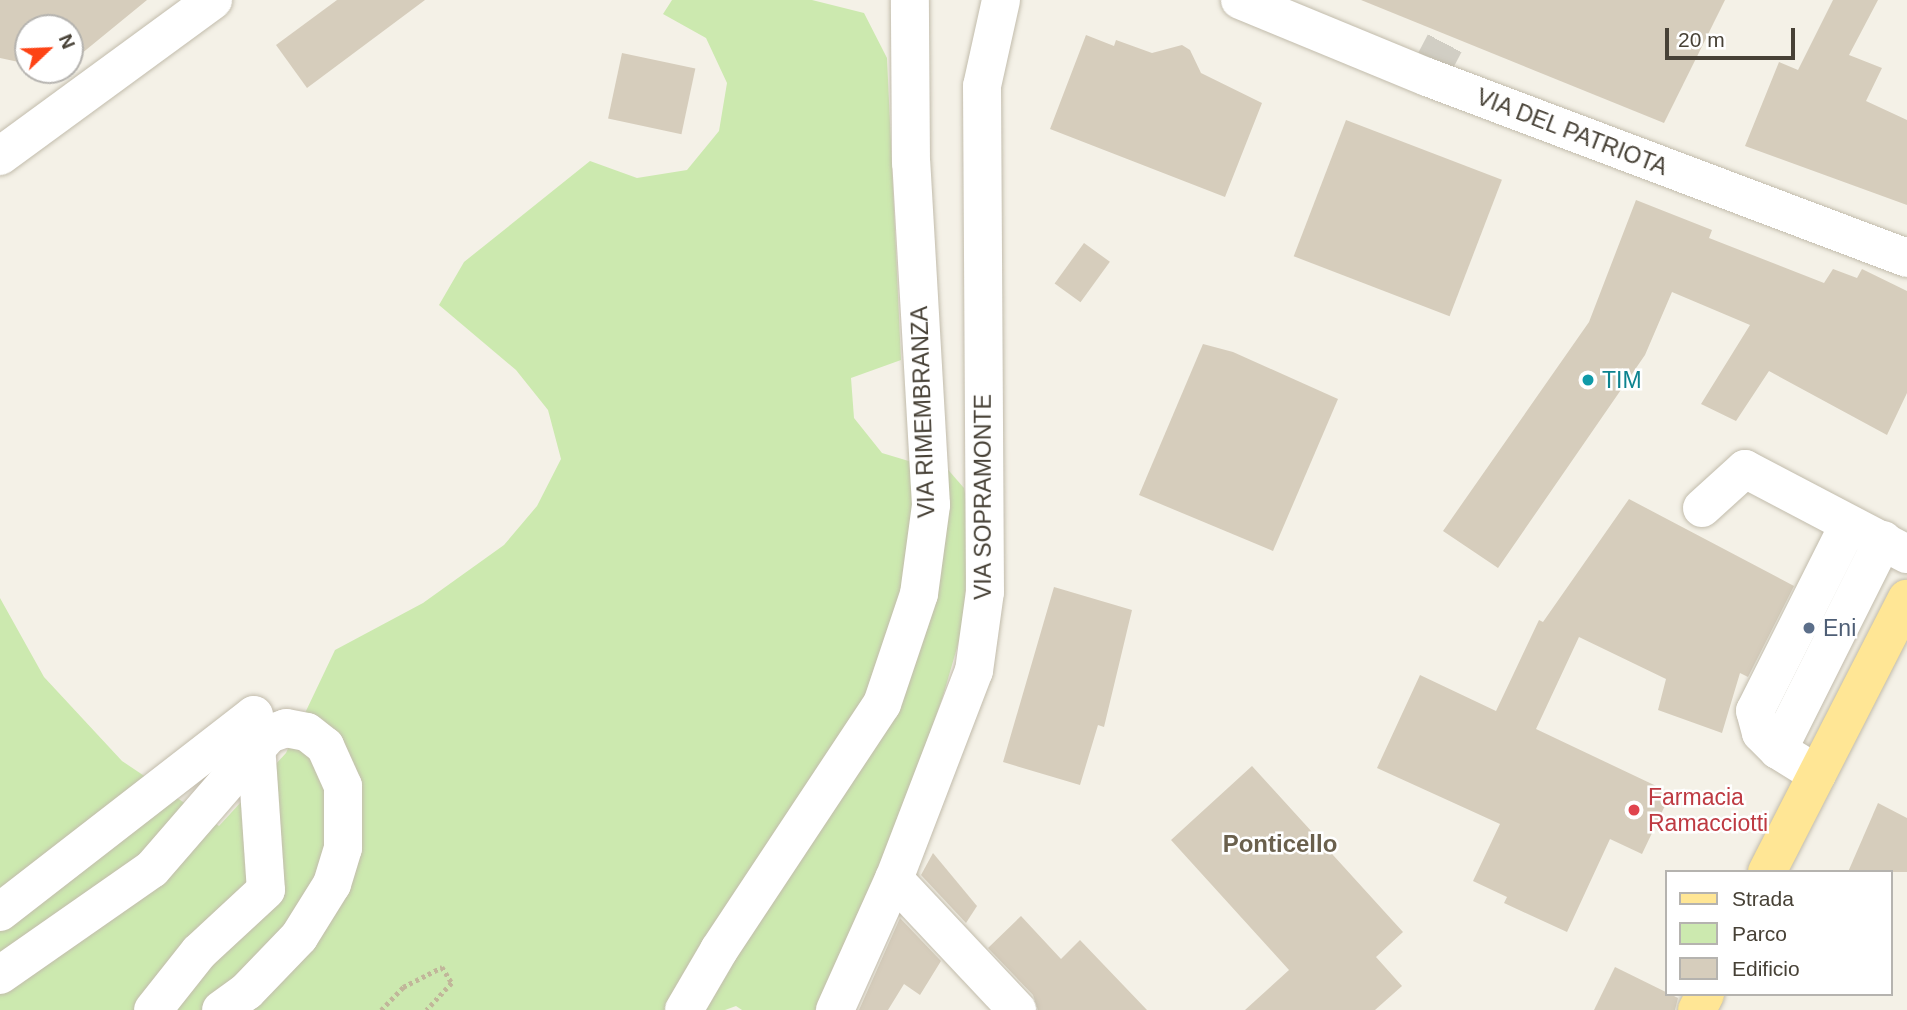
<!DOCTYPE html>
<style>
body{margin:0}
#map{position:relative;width:1907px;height:1010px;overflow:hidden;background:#f4f1e7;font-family:Arial,sans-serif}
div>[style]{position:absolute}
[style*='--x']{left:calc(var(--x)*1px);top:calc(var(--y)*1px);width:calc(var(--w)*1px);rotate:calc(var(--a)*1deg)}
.green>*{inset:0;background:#cce9af}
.building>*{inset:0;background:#d6cdbc;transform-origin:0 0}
.minor-tunnel>*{height:38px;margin-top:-19px;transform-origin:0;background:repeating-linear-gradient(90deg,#d1cec4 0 38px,transparent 0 57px)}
.path>*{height:4.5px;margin-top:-2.25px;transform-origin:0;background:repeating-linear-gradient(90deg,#c1b69a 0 3.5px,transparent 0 7px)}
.roads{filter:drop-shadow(0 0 2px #c2bcac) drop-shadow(0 0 2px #c2bcac)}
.minor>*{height:38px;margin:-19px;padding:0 19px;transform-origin:19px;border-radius:19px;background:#fff}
.major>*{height:38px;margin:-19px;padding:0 19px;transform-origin:19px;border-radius:19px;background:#ffe695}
.dots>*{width:19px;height:19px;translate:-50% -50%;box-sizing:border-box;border:4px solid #fff;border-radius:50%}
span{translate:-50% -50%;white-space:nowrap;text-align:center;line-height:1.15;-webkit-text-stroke:5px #fff;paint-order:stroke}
.street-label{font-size:23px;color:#474136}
.culture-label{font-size:23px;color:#0d838f}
.left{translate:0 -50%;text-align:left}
.service-label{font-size:23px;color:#4e5e75}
.health-label{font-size:23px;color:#be3a42}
.neighbourhood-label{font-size:24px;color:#6a604d;font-weight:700}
.legend{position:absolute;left:1665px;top:870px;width:228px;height:126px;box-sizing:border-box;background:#fff;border:2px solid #b5b3af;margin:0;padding:9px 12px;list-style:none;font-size:21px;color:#474136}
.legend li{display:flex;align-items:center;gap:14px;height:35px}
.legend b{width:35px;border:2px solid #b5b3af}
.north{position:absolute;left:14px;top:14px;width:70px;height:70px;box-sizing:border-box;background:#fff;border:2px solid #b5b3af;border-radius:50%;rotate:67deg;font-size:19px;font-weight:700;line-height:28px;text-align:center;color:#474136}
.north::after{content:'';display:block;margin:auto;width:24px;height:32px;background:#fd4315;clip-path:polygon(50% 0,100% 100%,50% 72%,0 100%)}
.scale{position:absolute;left:1665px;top:28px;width:130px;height:32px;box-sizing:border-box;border:4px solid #474136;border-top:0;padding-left:9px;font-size:21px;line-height:24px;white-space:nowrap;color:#474136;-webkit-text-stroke:5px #fff;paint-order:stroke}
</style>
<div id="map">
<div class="green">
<div style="clip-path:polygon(672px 0,812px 0,864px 13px,887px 58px,901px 360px,851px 378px,854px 418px,882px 453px,912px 462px,943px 464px,964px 488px,970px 519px,963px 627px,943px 696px,900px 818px,815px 1010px,742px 1010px,736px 1006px,725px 1010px,0 1010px,0 598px,44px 677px,122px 761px,219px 826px,286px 753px,335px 650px,423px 603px,504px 545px,537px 506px,561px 459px,548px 410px,516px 370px,439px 305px,464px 262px,590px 161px,637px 178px,687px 170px,719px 131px,727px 83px,706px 38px,663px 14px)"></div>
</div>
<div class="building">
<div style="clip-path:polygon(0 0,147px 0,81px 54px,77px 50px,70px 55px,70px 28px,28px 28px,28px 64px,0 58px)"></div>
<div style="clip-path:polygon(337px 0,425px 0,307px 88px,276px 45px)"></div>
<div style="clip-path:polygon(1361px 0,1725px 0,1664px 123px)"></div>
<div style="clip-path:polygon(1833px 0,1878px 0,1849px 55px,1882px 68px,1866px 101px,1907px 120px,1907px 205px,1745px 146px,1779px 62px,1798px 70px)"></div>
<div style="clip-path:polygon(1086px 35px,1114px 46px,1116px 40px,1152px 53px,1182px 45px,1190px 50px,1201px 73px,1262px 103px,1225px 197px,1050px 129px)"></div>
<div style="left:622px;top:53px;width:75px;height:67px;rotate:12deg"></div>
<div style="left:1346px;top:120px;width:167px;height:146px;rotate:21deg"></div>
<div style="clip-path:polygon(1636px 200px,1712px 230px,1709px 238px,1824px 283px,1833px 269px,1857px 278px,1862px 269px,1907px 291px,1907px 393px,1887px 435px,1769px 371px,1736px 421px,1701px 404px,1750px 325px,1672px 292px,1645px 355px,1498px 568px,1443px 531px,1589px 322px)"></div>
<div style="left:1084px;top:243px;width:32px;height:50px;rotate:36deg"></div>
<div style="clip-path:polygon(1203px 344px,1233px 352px,1338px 399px,1273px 551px,1139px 495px)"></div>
<div style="clip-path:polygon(1629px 499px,1794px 586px,1748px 677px,1740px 673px,1722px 733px,1658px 710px,1666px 679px,1579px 637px,1536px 729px,1671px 793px,1642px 854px,1610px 839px,1567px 932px,1504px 903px,1507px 897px,1473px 881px,1500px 824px,1377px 768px,1420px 675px,1496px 711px,1539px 620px,1543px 622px)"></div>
<div style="clip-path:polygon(1054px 587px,1132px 610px,1104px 727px,1098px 725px,1080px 785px,1003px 762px)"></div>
<div style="clip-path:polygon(1252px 766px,1403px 932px,1376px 957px,1402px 986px,1375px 1010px,1245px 1010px,1289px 970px,1171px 840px)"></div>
<div style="clip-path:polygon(1878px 803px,1907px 818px,1907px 872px,1848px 872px)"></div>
<div style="clip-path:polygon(933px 853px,977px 906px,966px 923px,921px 875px)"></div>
<div style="clip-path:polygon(1021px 916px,1061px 959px,1080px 940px,1147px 1010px,1038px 1010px,1033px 995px,988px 948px)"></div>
<div style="clip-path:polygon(900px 918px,941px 961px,920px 995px,904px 984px,888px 1010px,859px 1010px)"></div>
<div style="clip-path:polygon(1615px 967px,1678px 998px,1675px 1010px,1594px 1010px)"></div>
</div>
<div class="minor-tunnel">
<div style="--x:1427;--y:77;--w:45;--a:-62.3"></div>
</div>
<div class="path">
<div style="--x:381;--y:1010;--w:32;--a:-46"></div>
<div style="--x:403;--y:987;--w:44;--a:-27.1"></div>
<div style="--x:442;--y:967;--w:19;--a:58"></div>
<div style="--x:452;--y:983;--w:37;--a:133"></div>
</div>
<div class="roads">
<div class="minor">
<div style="--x:1240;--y:0;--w:202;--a:22.4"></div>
<div style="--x:1427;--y:77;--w:513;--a:20.66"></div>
<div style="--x:0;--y:156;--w:264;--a:-36.2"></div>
<div style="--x:1702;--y:508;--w:58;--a:-42.2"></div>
<div style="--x:1745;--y:469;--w:183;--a:27.7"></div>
<div style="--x:1778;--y:750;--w:235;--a:-63.4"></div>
<div style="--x:1817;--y:774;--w:46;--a:-148.4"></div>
<div style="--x:1778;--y:750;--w:24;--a:-135"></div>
<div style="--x:1761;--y:733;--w:23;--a:-105"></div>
<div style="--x:1755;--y:711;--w:209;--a:-63.3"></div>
<div style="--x:894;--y:879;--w:180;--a:46.8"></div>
<div style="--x:0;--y:912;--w:321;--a:-37.8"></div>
<div style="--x:254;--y:715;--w:175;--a:86.1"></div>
<div style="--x:266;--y:890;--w:91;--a:137.2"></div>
<div style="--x:199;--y:952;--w:74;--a:128.4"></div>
<div style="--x:0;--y:975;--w:185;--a:-34.9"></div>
<div style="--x:152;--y:869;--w:179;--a:-49.1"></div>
<div style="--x:269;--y:734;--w:18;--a:-19"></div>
<div style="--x:286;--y:728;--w:21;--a:11"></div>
<div style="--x:307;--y:732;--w:23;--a:38"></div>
<div style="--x:325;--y:746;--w:44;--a:65.8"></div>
<div style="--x:343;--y:786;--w:62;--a:90"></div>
<div style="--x:343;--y:848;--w:38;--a:107"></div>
<div style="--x:332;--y:884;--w:62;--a:121.9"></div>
<div style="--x:299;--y:937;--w:75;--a:133.9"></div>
<div style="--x:247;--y:991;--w:32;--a:144"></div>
<div style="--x:684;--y:1010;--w:69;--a:-59.7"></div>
<div style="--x:719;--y:950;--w:295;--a:-56.5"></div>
<div style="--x:882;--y:704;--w:116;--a:-71.4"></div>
<div style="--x:919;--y:594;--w:90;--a:-82.3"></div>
<div style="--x:931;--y:505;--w:343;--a:-93.3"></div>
<div style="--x:911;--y:163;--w:163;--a:-90.4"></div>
<div style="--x:835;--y:1010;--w:144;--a:-65.8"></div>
<div style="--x:894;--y:879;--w:223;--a:-69"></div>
<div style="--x:974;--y:671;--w:80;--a:-82.1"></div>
<div style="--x:985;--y:592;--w:506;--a:-90.34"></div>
<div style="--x:982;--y:86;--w:88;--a:-77.5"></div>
</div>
<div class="major">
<div style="--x:1767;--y:872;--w:307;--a:-62.9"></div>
<div style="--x:1697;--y:1010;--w:18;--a:-63"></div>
</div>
</div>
<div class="dots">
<div style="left:1588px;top:380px;background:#0f9aa8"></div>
<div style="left:1809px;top:628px;background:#5c6f8a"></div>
<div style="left:1634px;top:810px;background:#e0444e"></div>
</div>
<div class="street-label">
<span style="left:1572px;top:132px;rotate:21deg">VIA DEL PATRIOTA</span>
<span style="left:923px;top:412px;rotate:-92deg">VIA RIMEMBRANZA</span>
<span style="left:983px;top:497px;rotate:-90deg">VIA SOPRAMONTE</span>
</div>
<div class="culture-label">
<span class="left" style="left:1602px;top:380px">TIM</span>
</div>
<div class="service-label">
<span class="left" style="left:1823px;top:628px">Eni</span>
</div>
<div class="health-label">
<span class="left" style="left:1648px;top:810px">Farmacia<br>Ramacciotti</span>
</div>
<div class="neighbourhood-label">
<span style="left:1280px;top:844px">Ponticello</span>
</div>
<ul class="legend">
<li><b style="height:9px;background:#ffe695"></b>Strada</li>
<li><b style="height:19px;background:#cce9af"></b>Parco</li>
<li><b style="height:19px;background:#d6cdbc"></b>Edificio</li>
</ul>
<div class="north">N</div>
<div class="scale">20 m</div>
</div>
